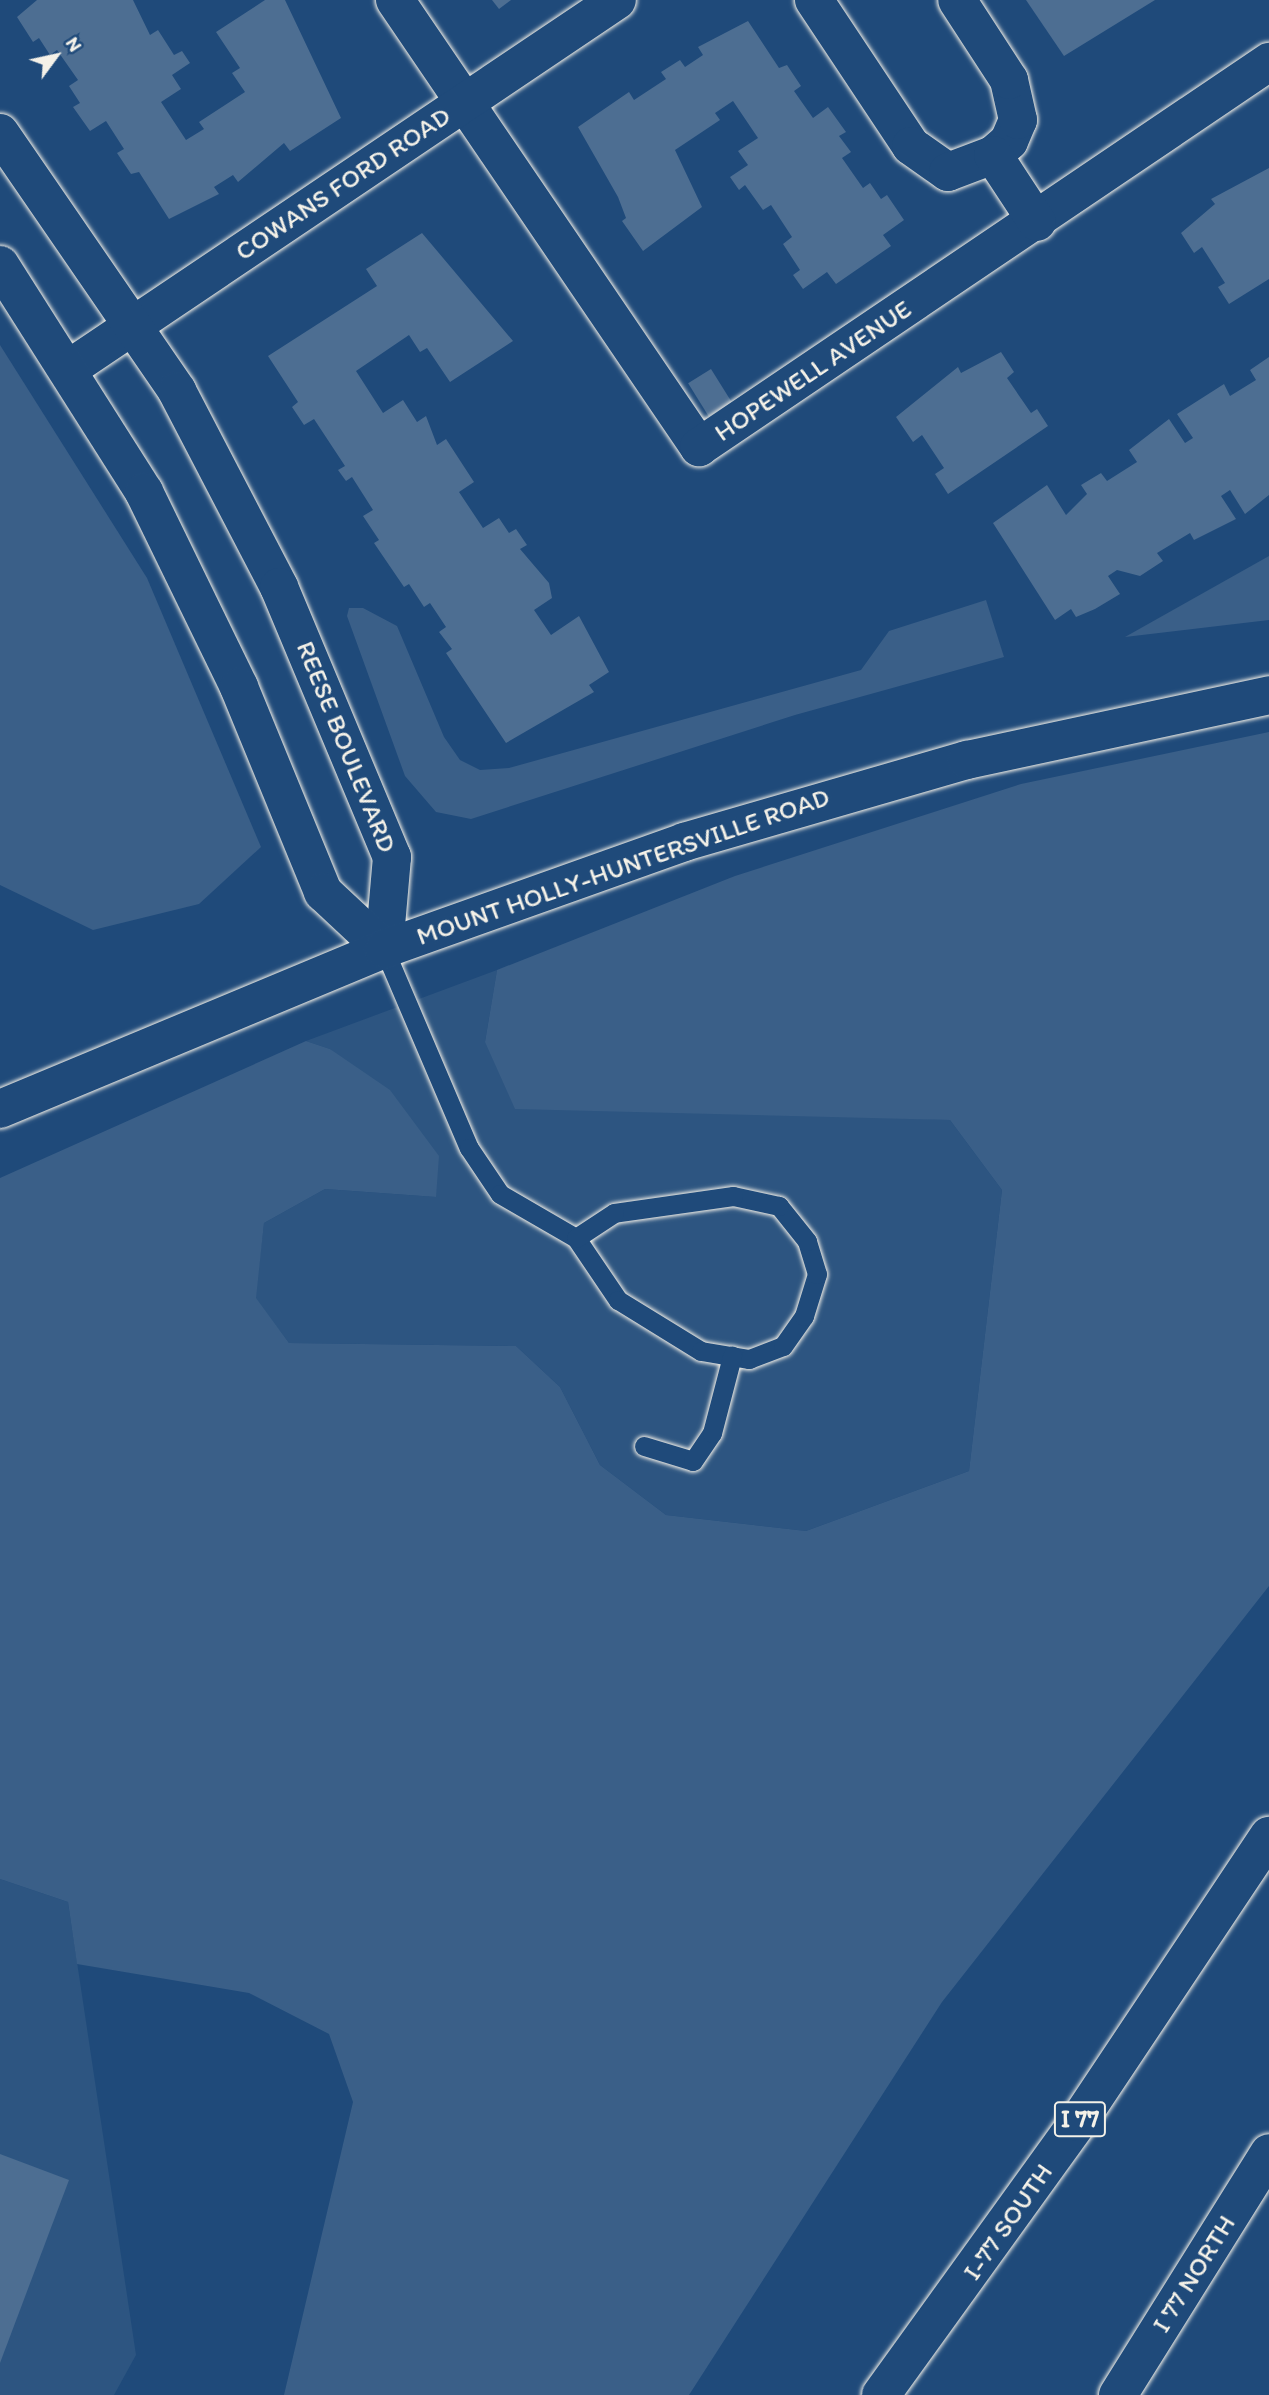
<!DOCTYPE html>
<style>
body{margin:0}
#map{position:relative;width:1269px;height:2395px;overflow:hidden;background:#1f4a7a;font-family:Itim,sans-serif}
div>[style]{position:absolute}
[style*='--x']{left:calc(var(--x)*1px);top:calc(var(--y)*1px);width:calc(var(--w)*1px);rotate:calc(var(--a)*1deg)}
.built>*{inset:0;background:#2d5581}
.green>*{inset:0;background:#3a5f88}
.building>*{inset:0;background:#4d6e92;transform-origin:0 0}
.roads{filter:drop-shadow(0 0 2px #f4f1e8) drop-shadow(0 0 2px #f4f1e8)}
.lane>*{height:19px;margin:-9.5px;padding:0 9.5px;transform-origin:9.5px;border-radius:9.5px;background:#1f4a7a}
.street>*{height:38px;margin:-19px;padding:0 19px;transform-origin:19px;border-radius:19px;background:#1f4a7a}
.secondary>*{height:38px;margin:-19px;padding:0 19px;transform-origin:19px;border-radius:19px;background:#1f4a7a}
.highway>*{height:38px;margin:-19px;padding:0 19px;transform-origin:19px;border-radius:19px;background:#1f4a7a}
span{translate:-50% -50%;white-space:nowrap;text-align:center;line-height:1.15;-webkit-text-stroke:6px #1f4a7a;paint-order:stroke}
.shield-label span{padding:2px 5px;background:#1f4a7a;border:2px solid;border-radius:5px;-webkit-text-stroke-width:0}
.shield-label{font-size:24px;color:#f4f1e8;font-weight:700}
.street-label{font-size:26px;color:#f4f1e8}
.north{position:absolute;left:21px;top:21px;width:70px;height:70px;-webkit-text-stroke:5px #1f4a7a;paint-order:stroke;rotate:57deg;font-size:19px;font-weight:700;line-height:28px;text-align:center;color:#f4f1e8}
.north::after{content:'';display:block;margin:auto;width:24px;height:32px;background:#f4f1e8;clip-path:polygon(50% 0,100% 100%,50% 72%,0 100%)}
</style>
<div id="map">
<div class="built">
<div style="clip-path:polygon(497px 970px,485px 1042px,811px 1114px,950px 1120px,1002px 1190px,969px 1471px,806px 1531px,666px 1515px,600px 1465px,560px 1387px,516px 1346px,289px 1343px,255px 1298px,264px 1223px,325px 1189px,436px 1197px,330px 1049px,306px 1041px)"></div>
<div style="clip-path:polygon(0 1879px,68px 1902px,136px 2355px,114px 2395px,0 2395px)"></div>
</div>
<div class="green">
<div style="clip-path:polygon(0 345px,147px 578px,261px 847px,199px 904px,93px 930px,0 885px)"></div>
<div style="clip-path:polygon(1269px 556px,1269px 620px,1125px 637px)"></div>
<div style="clip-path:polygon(986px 600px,1004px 657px,795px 715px,471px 819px,436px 812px,405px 776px,347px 616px,349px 608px,363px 608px,397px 626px,444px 737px,460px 760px,480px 770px,509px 768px,861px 670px,889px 631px)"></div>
<div style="clip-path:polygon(1269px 732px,1269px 1586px,942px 2002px,689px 2395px,284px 2395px,353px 2102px,329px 2034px,249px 1993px,77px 1964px,68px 1902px,0 1879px,0 1178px,306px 1041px,330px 1049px,390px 1090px,439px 1156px,436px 1197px,325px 1189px,264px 1223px,256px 1298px,289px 1343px,516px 1346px,560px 1387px,600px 1465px,666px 1515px,806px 1531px,969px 1471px,1002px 1190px,950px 1120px,515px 1109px,485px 1042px,497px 970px,735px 876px,1021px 784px)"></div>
</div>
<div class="building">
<div style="clip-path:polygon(37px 0,133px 0,150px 35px,158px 30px,174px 55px,182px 51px,190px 63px,172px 75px,181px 89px,161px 102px,186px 140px,204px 129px,199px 122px,245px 92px,232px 73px,240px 68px,216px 32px,265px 0,285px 0,341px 118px,290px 151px,284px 143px,238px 182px,233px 175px,214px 187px,219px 194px,169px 219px,139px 172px,131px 174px,117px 153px,124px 149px,106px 121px,90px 131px,73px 107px,80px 103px,69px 86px,78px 80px,57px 50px,50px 55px,39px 38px,33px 42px,17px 17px)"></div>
<div style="clip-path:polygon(492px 0,511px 0,499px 9px)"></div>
<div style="clip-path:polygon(1026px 0,1155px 0,1064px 56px)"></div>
<div style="clip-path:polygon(748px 21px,779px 68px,787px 65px,801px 86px,794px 91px,813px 118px,828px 107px,846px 132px,839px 136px,851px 152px,842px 158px,863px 188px,870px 183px,881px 199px,887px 195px,904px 220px,883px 235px,891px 246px,836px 284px,827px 272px,803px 289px,793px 275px,800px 270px,783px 244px,792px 237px,771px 205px,763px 210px,745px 185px,739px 190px,730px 177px,748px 165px,738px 151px,758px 138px,733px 101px,715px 113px,720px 120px,675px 150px,702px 207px,643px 251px,622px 221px,626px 218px,618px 197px,578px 127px,629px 92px,634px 100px,666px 79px,661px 72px,680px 60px,685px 67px,703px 55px,698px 47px)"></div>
<div style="clip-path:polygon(1269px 168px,1269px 279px,1229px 304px,1218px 287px,1225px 283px,1202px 247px,1194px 253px,1181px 233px,1215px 204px,1211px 199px)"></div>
<div style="clip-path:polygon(422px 233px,513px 341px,450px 382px,427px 348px,420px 352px,409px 335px,356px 371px,383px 413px,403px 400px,417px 422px,426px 416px,437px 445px,446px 439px,474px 482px,459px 492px,483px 528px,499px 518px,509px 533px,516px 529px,527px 545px,520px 549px,549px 583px,552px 598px,534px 610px,551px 635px,579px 616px,609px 672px,589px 685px,594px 692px,506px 743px,446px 653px,452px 649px,439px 632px,446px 627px,430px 603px,424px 607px,409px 584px,404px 587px,374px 543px,379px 540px,363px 516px,373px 510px,352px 477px,346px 481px,338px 470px,345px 466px,314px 419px,304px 425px,292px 407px,298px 402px,268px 356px,377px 286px,366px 269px)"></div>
<div style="clip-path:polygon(1001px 352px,1014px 372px,1007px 378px,1031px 413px,1037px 409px,1048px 426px,948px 494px,935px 474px,944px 468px,922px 435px,913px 442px,896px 417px,958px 367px,961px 373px)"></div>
<div style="clip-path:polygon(1269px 357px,1269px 495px,1245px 514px,1230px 490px,1221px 496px,1236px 519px,1194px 540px,1190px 533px,1157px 553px,1163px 561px,1140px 576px,1117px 570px,1108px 576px,1120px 594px,1095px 609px,1076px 617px,1071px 609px,1055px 620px,993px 523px,1047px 485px,1066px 515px,1087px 494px,1081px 485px,1101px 473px,1107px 481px,1137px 462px,1129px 450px,1169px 419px,1185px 443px,1193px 438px,1177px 414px,1224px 384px,1230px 396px,1256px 380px,1250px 370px)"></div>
<div style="left:711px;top:369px;width:39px;height:27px;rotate:58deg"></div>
<div style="clip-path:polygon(0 2154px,69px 2180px,0 2363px)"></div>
</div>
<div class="roads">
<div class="lane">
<div style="--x:384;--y:949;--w:216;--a:66.9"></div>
<div style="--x:469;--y:1148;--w:55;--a:56"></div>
<div style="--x:500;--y:1194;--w:88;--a:30.1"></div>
<div style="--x:576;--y:1238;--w:75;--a:55.9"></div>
<div style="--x:618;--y:1300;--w:97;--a:31.6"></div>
<div style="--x:701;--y:1351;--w:49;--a:9.5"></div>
<div style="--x:749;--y:1359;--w:36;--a:-21"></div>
<div style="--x:783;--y:1346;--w:37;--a:-55"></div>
<div style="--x:804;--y:1316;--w:44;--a:-72.8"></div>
<div style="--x:817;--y:1274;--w:34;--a:-107"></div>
<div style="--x:807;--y:1241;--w:45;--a:-128.7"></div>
<div style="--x:779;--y:1206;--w:47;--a:-167.7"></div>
<div style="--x:733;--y:1196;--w:120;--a:171.9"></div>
<div style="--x:614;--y:1213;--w:45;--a:146.7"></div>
<div style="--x:644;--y:1446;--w:51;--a:17"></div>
<div style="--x:693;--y:1461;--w:34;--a:-56"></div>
<div style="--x:712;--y:1433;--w:80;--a:-75.4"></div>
</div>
<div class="street">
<div style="--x:395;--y:0;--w:541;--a:55.78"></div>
<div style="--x:699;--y:447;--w:688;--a:-34.04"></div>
<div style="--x:814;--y:0;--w:175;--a:56.4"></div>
<div style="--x:911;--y:146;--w:45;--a:35.1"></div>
<div style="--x:948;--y:172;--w:48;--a:-20.7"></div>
<div style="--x:993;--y:155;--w:21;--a:-41"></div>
<div style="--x:1009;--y:141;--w:23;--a:-67"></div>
<div style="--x:1018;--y:120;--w:41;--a:-102.7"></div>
<div style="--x:1009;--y:80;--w:95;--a:-123"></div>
<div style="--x:993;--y:155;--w:80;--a:56.7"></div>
<div style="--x:70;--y:368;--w:659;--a:-33.93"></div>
</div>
<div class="secondary">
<div style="--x:0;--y:133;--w:313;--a:55.5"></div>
<div style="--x:177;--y:391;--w:221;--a:62.5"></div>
<div style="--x:279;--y:587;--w:293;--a:67.3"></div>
<div style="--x:392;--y:857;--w:92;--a:95"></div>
<div style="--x:0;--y:265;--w:269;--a:57.6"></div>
<div style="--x:144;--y:492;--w:217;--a:64"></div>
<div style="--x:239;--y:687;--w:222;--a:67.7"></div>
<div style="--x:323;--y:892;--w:83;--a:43.1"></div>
<div style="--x:0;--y:1109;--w:416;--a:-22.6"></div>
<div style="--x:384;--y:949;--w:319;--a:-19.6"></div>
<div style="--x:684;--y:842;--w:295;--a:-16.2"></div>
<div style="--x:967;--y:760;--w:309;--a:-12.1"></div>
</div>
<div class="highway">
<div style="--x:881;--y:2395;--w:337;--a:-54.2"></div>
<div style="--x:1078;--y:2122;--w:344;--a:-56.3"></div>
<div style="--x:1118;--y:2395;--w:285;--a:-58"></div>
</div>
</div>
<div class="shield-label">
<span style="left:1080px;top:2119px">I 77</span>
</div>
<div class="street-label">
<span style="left:343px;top:184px;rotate:-34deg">COWANS FORD ROAD</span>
<span style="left:813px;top:371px;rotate:-34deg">HOPEWELL AVENUE</span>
<span style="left:346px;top:747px;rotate:68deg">REESE BOULEVARD</span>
<span style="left:623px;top:867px;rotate:-19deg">MOUNT HOLLY-HUNTERSVILLE ROAD</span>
<span style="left:1008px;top:2222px;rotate:-55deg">I-77 SOUTH</span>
<span style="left:1194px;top:2274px;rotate:-58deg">I 77 NORTH</span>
</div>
<div class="north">N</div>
</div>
